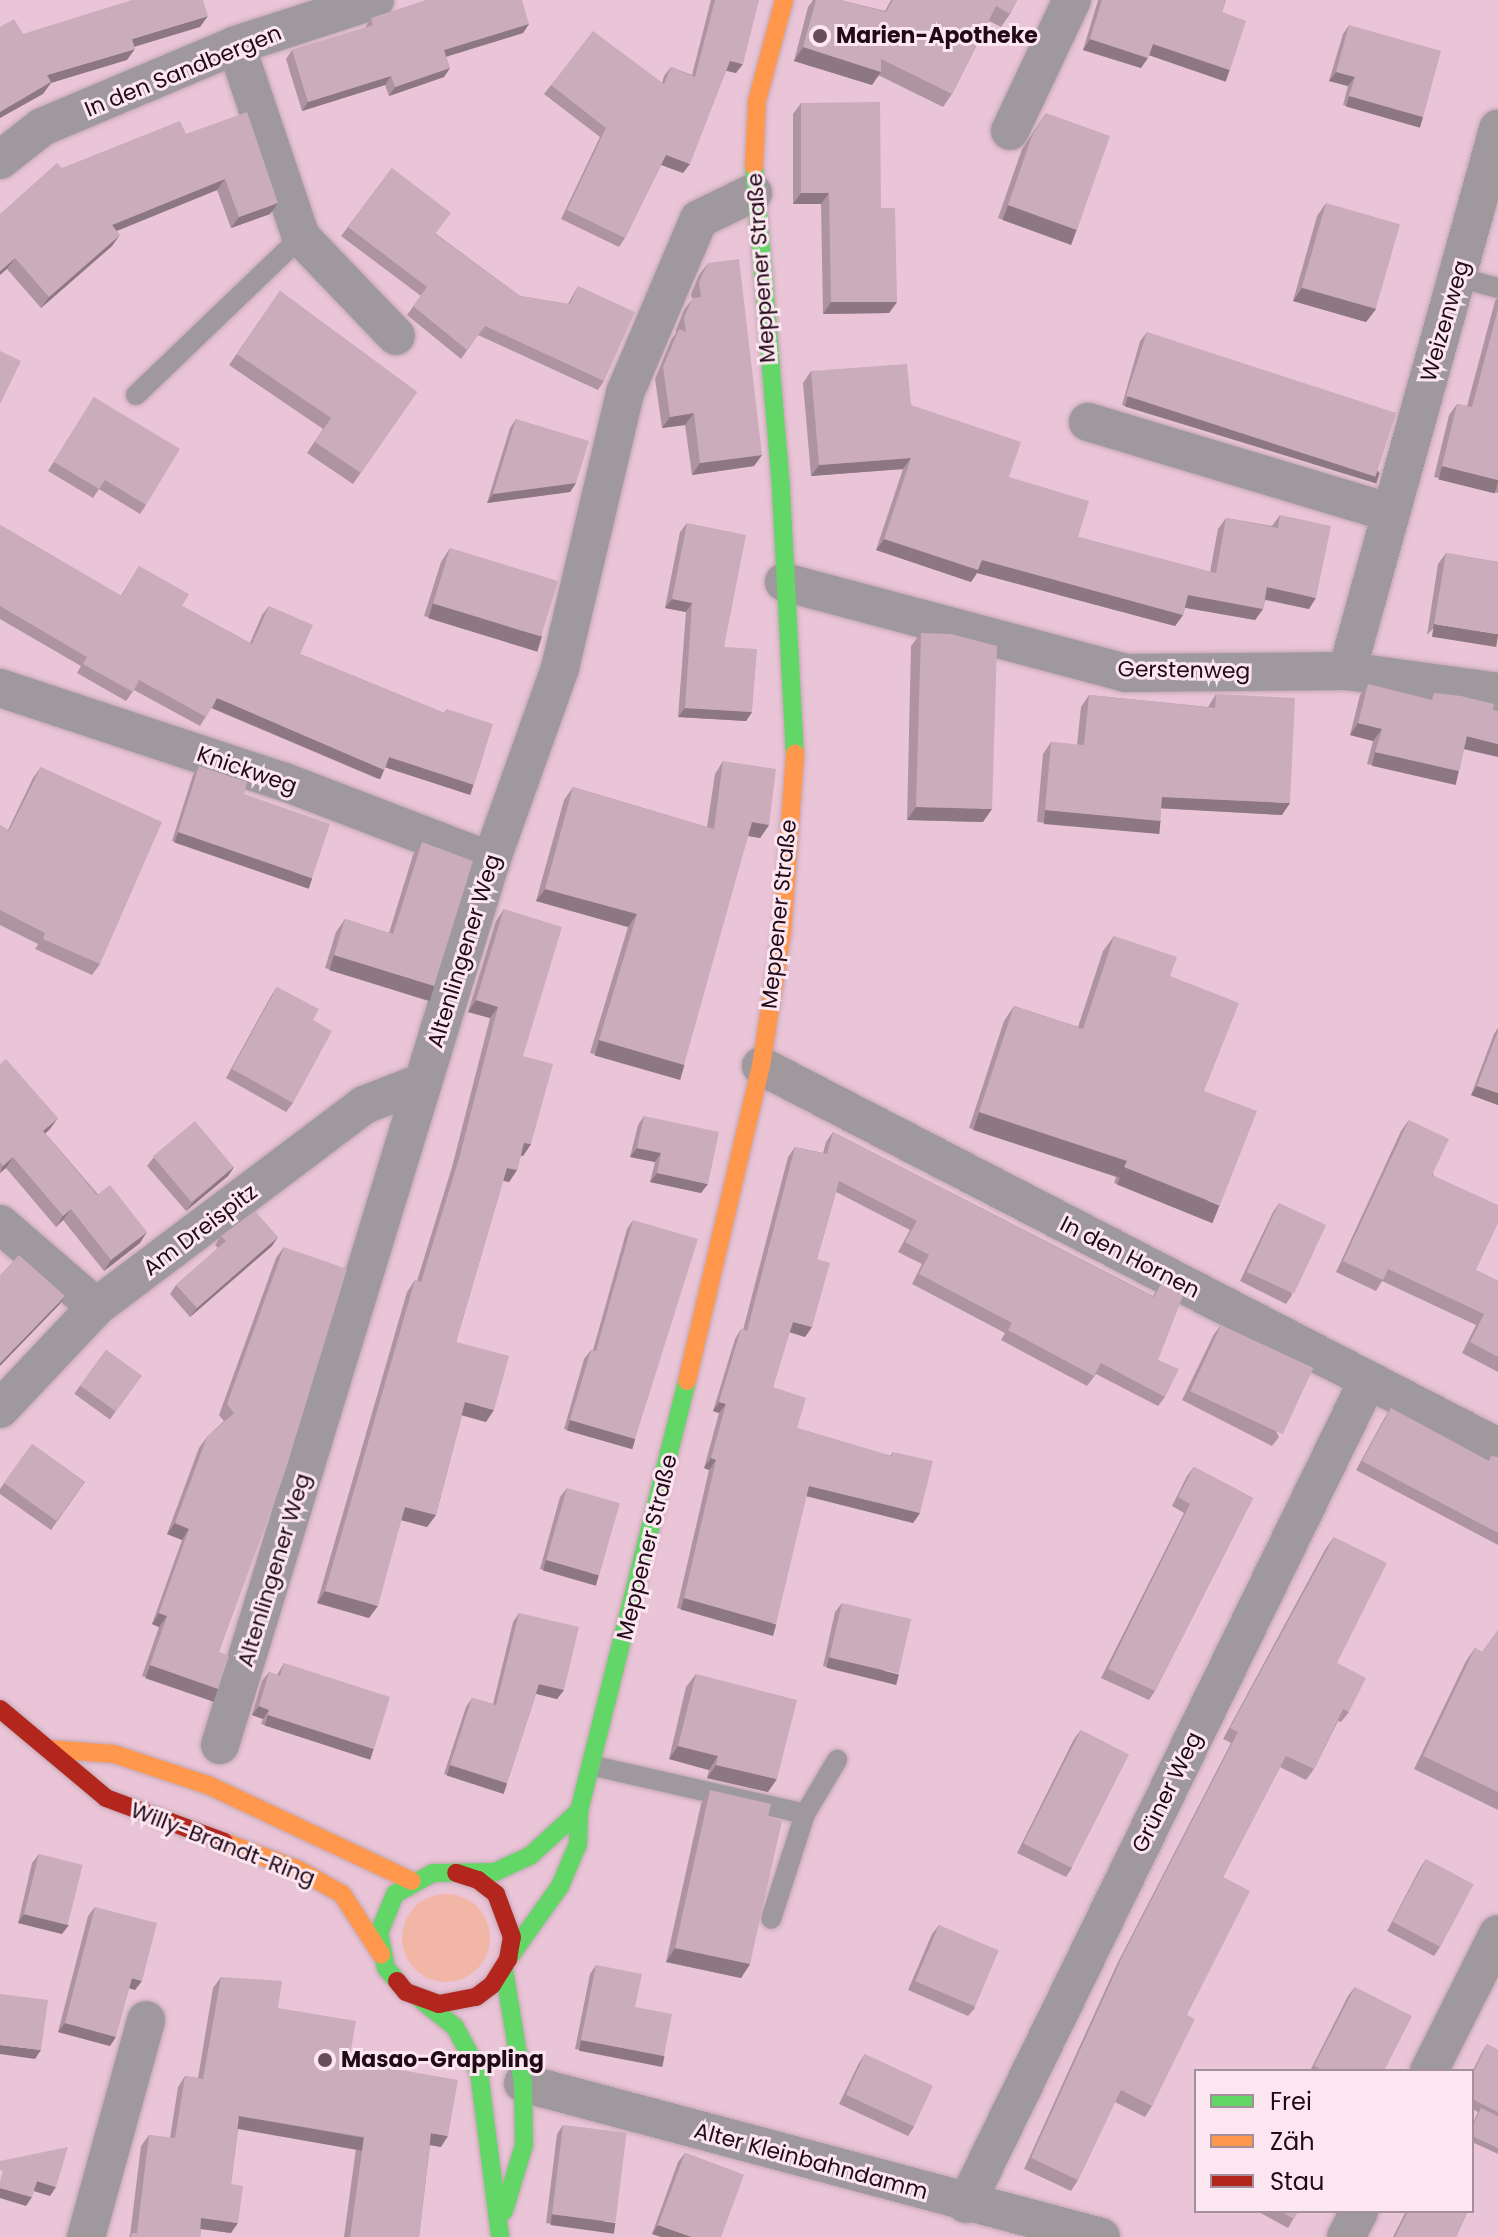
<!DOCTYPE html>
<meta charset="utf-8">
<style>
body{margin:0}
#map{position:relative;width:1498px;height:2237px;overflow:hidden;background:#eac5d7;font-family:Poppins,sans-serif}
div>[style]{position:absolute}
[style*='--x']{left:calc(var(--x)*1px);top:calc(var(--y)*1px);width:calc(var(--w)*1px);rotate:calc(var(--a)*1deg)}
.green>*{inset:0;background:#f2b6a7}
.round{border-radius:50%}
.roads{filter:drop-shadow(0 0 2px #c3a7b4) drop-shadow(0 0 2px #c3a7b4)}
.lane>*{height:20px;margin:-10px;padding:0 10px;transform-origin:10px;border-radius:10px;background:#9f989c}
.street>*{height:38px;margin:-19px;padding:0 19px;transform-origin:19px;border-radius:19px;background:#9f989c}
.fast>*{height:18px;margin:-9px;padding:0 9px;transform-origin:9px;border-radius:9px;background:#63d668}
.slow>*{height:18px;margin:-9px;padding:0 9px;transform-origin:9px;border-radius:9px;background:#ff974d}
.jam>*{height:18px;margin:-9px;padding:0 9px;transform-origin:9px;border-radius:9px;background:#b3261e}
.wall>*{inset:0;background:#ae94a0;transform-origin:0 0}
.shaded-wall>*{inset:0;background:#8d7882;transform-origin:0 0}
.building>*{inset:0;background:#caacba;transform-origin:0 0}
.dots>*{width:22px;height:22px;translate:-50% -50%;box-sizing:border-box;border:4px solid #fce7f1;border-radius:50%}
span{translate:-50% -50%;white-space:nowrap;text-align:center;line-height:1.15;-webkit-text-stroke:6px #fce7f1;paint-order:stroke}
.poi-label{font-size:22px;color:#210b17;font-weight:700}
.left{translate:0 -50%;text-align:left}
.street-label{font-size:22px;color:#210b17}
.legend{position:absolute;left:1194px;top:2069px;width:280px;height:144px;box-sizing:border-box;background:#fce7f1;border:2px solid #a48f9a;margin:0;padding:10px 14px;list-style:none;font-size:24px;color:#210b17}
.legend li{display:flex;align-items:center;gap:16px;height:40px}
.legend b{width:40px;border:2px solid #a48f9a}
</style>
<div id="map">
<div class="green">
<div class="round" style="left:402px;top:1894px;width:88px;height:88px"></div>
</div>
<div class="roads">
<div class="lane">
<div style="--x:1457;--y:277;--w:42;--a:15"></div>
<div style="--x:136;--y:395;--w:228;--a:-43.8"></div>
<div style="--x:594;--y:1766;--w:216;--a:12.8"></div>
<div style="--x:805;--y:1814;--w:110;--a:107.9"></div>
<div style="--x:805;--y:1814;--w:63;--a:-59.3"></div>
</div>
<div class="street">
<div style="--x:236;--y:45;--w:203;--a:71.3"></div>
<div style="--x:301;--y:237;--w:137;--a:46.2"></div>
<div style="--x:1010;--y:131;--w:145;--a:-64.7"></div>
<div style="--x:0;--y:160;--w:53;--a:-38.2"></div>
<div style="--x:42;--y:127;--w:211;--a:-22.9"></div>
<div style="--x:236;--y:45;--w:146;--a:-17.9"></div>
<div style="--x:1088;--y:422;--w:316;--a:16.7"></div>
<div style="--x:784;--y:582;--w:353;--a:14.9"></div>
<div style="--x:1125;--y:673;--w:222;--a:-0.5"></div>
<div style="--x:1347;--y:671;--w:152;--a:7.9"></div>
<div style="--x:1347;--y:671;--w:563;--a:-74.43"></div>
<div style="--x:0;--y:688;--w:300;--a:18.3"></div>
<div style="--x:285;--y:782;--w:221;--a:21"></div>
<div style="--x:761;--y:1066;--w:830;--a:27.34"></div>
<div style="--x:0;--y:1224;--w:127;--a:40.8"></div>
<div style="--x:0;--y:1409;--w:140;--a:-46.7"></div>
<div style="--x:96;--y:1307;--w:336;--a:-37"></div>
<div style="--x:364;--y:1105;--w:63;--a:-21.3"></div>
<div style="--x:220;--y:1745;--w:925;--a:-72.96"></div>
<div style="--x:491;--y:861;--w:205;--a:-70.3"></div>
<div style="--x:560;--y:668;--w:283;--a:-76.7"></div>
<div style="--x:625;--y:393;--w:189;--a:-67"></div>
<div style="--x:699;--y:219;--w:60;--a:-25.7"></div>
<div style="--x:1429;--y:2071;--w:153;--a:-63.3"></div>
<div style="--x:523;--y:2083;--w:598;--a:14.92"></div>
<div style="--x:966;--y:2204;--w:917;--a:-63.99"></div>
<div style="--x:86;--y:2237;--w:225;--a:-74.5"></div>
<div style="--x:1346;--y:2237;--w:29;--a:-63"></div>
</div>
<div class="fast">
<div style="--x:754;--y:166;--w:325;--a:85.2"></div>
<div style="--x:781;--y:490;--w:263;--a:87"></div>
<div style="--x:508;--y:1959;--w:90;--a:-54.5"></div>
<div style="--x:560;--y:1886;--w:46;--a:-66.8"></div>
<div style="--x:578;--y:1844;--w:33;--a:-88"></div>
<div style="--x:579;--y:1811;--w:443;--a:-75.9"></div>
<div style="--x:504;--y:1970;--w:115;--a:80.5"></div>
<div style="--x:523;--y:2083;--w:62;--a:89.1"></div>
<div style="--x:524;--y:2145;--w:69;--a:106.9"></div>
<div style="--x:397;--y:1981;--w:17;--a:-130"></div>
<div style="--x:386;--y:1968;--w:36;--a:-101"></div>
<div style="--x:379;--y:1933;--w:42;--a:-67.7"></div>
<div style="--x:395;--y:1894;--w:43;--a:-28.9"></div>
<div style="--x:433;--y:1873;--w:62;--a:-0.9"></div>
<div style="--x:495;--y:1872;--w:40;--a:-25"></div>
<div style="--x:531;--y:1855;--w:65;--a:-42.5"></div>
<div style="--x:420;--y:1999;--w:45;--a:38.7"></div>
<div style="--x:455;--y:2027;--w:51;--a:61.9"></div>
<div style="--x:479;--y:2072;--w:166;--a:82.7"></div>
</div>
<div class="slow">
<div style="--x:754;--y:166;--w:65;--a:-87.4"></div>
<div style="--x:757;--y:101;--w:105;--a:-75"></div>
<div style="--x:687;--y:1381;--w:324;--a:-76.8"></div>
<div style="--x:761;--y:1066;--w:136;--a:-81.1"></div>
<div style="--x:782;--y:932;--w:179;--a:-85.8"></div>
<div style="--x:49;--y:1749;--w:65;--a:4.4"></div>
<div style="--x:114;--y:1754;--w:99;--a:18.3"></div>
<div style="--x:208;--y:1785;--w:225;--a:25.2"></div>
<div style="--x:224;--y:1842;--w:80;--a:20.5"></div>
<div style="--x:299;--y:1870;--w:49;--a:29.2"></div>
<div style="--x:342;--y:1894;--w:72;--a:57"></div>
</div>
<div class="jam">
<div style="--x:0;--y:1709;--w:138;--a:40"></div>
<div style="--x:106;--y:1798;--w:126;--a:20.4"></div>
<div style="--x:397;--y:1981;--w:14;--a:51"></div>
<div style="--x:406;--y:1992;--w:35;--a:20"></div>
<div style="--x:439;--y:2004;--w:38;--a:-11"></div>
<div style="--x:476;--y:1997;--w:20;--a:-37"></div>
<div style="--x:492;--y:1985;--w:31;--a:-58"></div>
<div style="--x:508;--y:1959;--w:22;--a:-80"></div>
<div style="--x:512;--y:1937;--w:46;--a:-110.4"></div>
<div style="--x:496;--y:1894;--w:23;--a:-142"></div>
<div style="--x:478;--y:1880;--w:23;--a:-162"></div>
</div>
</div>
<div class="wall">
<div style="clip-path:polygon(711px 0,759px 0,736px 73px,726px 71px,683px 173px,661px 165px,625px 238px,619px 247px,561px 219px,600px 137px,544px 94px,551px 85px,662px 83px,664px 76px,671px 67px,692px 75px)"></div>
<div style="clip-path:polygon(813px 0,840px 0,885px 11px,891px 0,1017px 0,1010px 14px,1001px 27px,989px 21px,952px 94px,943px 107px,878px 75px,872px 85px,794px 61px,808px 7px)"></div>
<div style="clip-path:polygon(1098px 0,1226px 0,1222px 12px,1230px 70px,1223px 80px,1149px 55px,1141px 68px,1083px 50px)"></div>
<div style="clip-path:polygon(371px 18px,529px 24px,523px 33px,446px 57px,450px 68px,444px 77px,389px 96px,385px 85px,302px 111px,286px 59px,292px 50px,365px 28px)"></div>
<div style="clip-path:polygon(1349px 25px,1423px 117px,1416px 126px,1343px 105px,1348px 86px,1329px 81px,1343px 34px)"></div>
<div style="clip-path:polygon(801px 103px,897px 302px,889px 313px,823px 314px,821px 204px,793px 204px,793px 114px)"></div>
<div style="clip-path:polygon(1046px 113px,1077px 230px,1068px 243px,998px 218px,1022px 149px)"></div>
<div style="clip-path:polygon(186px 134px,270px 214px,231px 228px,217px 190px,117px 231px,112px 246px,41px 308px,7px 269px,62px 168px)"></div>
<div style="clip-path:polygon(392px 168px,436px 234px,520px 296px,568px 304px,578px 286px,604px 381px,598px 390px,478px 335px,461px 359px,407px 315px,421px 296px,341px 236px)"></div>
<div style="clip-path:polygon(1326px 203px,1376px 309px,1366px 322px,1293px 301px,1317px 216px)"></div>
<div style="clip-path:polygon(708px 263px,762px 455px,754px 466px,692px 475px,685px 425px,662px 428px,655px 379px,671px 340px,676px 333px,676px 330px,684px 310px,692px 299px,691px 294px,699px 275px)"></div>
<div style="clip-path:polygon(280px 291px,417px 392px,353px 484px,307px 453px,323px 429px,229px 365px)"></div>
<div style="clip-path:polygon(1498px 297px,1498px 493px,1434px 477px,1449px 415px,1457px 404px,1467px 406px,1495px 301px)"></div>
<div style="clip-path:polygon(1147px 332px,1380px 472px,1373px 481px,1122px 405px,1140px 341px)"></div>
<div style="clip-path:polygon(811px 371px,911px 405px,1009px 477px,1078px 537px,1210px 572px,1218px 529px,1226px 518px,1272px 526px,1280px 515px,1309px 609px,1265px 600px,1263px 609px,1255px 620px,1185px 607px,1183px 615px,1175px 626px,977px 573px,971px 582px,876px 550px,903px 469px,811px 476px,803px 383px)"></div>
<div style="clip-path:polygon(94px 397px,146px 505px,140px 514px,99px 489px,93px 498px,48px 471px)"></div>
<div style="clip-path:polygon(516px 419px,576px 483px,570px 492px,487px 503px,510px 428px)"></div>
<div style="clip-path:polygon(687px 523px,724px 647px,752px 712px,746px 721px,678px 717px,686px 612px,665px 608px,680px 532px)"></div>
<div style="clip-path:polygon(0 525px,121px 596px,139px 566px,182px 606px,250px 643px,262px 615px,269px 606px,300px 654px,444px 713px,447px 709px,468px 794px,385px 767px,378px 779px,211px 708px,200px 726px,134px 690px,126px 701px,77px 673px,81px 666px,0 619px)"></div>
<div style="clip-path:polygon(450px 548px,542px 636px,532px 649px,424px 616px,441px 562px)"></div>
<div style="clip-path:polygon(1446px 553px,1498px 562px,1427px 635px,1438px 564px)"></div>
<div style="clip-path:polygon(921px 633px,983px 822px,907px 820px,911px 646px)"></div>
<div style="clip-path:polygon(1368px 684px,1429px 699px,1434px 693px,1464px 749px,1459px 771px,1451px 783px,1367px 764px,1373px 741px,1350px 735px,1360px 695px)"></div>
<div style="clip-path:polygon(1216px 694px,1282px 815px,1161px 808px,1160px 821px,1152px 833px,1037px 822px,1043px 754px,1051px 742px,1077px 745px,1081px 707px,1089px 695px,1208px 707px)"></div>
<div style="clip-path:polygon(723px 761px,769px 825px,760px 838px,748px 836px,675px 1078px,590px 1053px,628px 927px,536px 901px,564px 800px,573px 787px,707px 827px,715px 774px)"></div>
<div style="clip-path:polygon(199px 766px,244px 794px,305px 887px,172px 841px,193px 775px)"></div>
<div style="clip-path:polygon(41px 767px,100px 964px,92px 975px,35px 949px,38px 944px,0 925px,0 825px,8px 830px,33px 778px)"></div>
<div style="clip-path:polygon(422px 842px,434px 986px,425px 1000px,325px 968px,336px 932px,345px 919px,389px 933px,413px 855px)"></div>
<div style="clip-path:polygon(504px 909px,523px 1056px,531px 1144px,523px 1156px,521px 1155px,517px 1170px,509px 1182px,503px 1181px,456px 1342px,486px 1422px,462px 1415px,436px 1515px,427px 1527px,401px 1520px,369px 1618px,317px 1603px,407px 1292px,415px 1280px,417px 1281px,452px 1167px,490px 1018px,468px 1012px,496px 921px)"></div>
<div style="clip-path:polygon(1114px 936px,1204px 1091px,1209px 1220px,1114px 1183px,1116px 1177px,969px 1128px,1004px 1021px,1014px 1006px,1078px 1027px,1103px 951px)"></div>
<div style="clip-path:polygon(277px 987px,313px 1020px,293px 1103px,286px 1112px,226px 1078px,271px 996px)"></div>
<div style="clip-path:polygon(1498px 1028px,1498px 1105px,1471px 1095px,1494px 1034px)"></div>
<div style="clip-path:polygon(0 1064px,50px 1129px,45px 1133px,140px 1243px,104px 1271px,63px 1220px,56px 1227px,6px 1168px,0 1173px)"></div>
<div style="clip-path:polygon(644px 1116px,701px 1193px,650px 1182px,655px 1162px,630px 1157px,638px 1125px)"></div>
<div style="clip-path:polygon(1409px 1120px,1476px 1270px,1498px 1281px,1498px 1372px,1462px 1353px,1476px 1325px,1382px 1281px,1376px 1291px,1336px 1272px,1401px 1131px)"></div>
<div style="clip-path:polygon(833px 1132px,1153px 1296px,1161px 1284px,1158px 1360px,1165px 1397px,1158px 1406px,1096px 1374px,1087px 1386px,1001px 1340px,1005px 1333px,912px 1284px,922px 1264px,898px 1252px,910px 1230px,836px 1192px,817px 1259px,812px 1327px,805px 1337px,789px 1332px,773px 1387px,797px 1428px,890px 1456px,893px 1452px,920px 1513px,913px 1523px,806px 1496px,770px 1634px,677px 1608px,709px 1470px,704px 1468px,719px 1413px,713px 1411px,735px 1339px,741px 1329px,743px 1330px,788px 1157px,795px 1147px,823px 1153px,826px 1142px)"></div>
<div style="clip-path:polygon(154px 1157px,234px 1167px,228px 1176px,186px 1211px,147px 1166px)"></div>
<div style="clip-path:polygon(1279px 1203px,1292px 1295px,1286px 1304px,1240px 1281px,1273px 1212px)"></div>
<div style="clip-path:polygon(633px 1220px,635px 1439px,629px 1448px,564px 1429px,584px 1359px,591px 1350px,593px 1350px,627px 1229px)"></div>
<div style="clip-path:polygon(221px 1236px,272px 1246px,190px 1317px,170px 1294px,176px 1285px,218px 1248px,215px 1245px)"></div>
<div style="clip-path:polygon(284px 1247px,219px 1652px,211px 1700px,142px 1676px,159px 1627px,152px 1624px,182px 1540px,167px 1534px,199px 1448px,207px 1437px,224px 1421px,219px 1415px,276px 1258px)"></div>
<div style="clip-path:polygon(1221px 1325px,1279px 1437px,1272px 1446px,1182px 1400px,1214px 1334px)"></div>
<div style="left:106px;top:1350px;width:44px;height:54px;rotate:36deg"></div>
<div style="clip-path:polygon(1391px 1408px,1488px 1460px,1491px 1456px,1498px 1457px,1498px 1545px,1356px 1470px,1385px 1417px)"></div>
<div style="clip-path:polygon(32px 1444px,85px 1482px,51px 1530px,0 1494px,0 1489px)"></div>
<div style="clip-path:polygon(1194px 1467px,1253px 1498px,1155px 1691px,1149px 1700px,1101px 1678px,1184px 1513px,1172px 1506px,1187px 1476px)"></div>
<div style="clip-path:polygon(567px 1488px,593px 1584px,540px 1569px,560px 1497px)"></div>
<div style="clip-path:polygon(1334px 1537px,1337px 1663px,1349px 1712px,1341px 1722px,1338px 1721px,1314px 1769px,1306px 1780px,1280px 1767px,1223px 1877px,1187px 2015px,1152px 2106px,1145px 2117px,1115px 2102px,1078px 2180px,1071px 2191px,1024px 2169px,1117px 1964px,1231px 1743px,1223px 1739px,1326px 1548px)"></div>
<div style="clip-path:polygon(842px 1603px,892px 1683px,823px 1666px,835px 1612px)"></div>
<div style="clip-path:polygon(519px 1613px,564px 1690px,557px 1699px,536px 1694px,507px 1783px,500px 1792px,444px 1774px,466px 1707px,472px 1698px,493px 1704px,513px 1622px)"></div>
<div style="clip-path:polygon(1498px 1630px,1498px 1810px,1414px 1769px,1466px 1661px,1475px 1648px,1482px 1652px)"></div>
<div style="clip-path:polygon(284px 1663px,374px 1749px,367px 1758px,261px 1724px,263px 1719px,252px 1715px,262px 1681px,269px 1672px,277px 1675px)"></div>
<div style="clip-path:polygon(696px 1674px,768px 1792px,707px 1778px,709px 1770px,669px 1759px,686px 1687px)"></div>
<div style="clip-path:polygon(1081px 1730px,1072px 1868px,1066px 1877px,1017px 1853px,1074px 1739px)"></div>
<div style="clip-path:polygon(710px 1790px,768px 1817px,750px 1964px,741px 1978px,666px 1962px,701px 1804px)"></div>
<div style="clip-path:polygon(39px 1854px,62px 1934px,18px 1923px,32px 1863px)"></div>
<div style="clip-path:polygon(1426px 1859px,1440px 1947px,1434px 1956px,1387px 1931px,1420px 1868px)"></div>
<div style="clip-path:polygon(95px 1907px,135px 1990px,129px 1988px,110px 2046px,58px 2032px,88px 1916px)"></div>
<div style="clip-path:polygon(939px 1925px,975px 2008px,968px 2016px,908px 1990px,932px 1934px)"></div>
<div style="clip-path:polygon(596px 1965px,635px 2007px,664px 2056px,658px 2065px,575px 2049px,590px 1974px)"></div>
<div style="clip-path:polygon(221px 1977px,278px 2008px,349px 2061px,441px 2147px,430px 2145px,419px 2237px,344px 2237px,356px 2148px,238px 2128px,231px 2184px,231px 2233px,201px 2229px,200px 2237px,129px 2237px,130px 2235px,141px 2146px,149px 2135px,170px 2138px,178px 2087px,185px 2076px,198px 2078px,213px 1988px)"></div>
<div style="clip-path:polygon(1355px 1987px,1384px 2071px,1310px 2071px,1348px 1996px)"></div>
<div style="clip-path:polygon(1487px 2044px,1498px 2050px,1498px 2154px,1472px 2142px,1472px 2125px,1478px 2112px,1472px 2109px,1472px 2072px,1482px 2052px)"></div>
<div style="clip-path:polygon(865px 2054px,914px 2127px,908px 2136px,839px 2104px,859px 2063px)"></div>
<div style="clip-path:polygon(563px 2125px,609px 2232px,546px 2223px,557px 2134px)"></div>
<div style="clip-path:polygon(685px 2153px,744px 2175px,652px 2234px,678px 2162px)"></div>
<div style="clip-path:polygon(1257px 2211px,1298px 2211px,1288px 2228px)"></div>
<div style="clip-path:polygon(1406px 2211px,1468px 2211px,1456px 2237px,1393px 2237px)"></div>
</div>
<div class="shaded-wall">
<div style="clip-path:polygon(208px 16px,200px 27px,124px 50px,132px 39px)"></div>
<div style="clip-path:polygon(529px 24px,523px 33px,438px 59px,444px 50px)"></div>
<div style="clip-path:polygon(1090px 39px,1148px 58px,1141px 68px,1083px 50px)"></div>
<div style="left:1153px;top:44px;width:81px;height:12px;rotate:19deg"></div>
<div style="clip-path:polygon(803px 47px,881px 72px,872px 85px,794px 61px)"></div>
<div style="clip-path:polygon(135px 49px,127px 60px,51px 83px,43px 94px,0 118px,0 112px,47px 75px)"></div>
<div style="clip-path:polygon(730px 61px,743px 64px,736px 73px,724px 70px)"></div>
<div style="clip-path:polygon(450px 68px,444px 77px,389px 96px,395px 87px)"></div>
<div style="clip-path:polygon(1336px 72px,1355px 77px,1348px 86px,1329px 81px)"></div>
<div style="clip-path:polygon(391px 76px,385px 85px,302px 111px,308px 102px)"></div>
<div style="left:1349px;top:96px;width:77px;height:11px;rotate:16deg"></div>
<div style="clip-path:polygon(666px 155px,690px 164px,683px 173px,659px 164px)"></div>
<div style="clip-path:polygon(225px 179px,217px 190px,104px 236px,112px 225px)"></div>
<div style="clip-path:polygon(801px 193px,829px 193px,821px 204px,793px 204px)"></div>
<div style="clip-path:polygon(278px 203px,270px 214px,231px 228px,239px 217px)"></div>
<div style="left:1008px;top:205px;width:73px;height:16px;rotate:20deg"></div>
<div style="clip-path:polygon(120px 235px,112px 246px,41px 308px,49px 297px)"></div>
<div style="clip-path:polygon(15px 258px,7px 269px,0 275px,0 271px)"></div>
<div style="clip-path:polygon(1302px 288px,1376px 309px,1366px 322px,1293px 301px)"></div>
<div style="clip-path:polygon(831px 302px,897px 302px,889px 313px,823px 314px)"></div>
<div style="left:1128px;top:396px;width:263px;height:11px;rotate:17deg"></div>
<div style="clip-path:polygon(694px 413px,685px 425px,662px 428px,670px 417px)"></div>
<div style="clip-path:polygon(762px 455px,754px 466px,692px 475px,700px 463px)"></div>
<div style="clip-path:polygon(911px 458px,903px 469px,811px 476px,819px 465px)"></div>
<div style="left:1442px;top:466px;width:58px;height:14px;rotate:14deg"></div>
<div style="clip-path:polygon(576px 483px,570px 492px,487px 503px,493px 494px)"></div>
<div style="clip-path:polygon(884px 539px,982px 560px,1183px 615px,1175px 626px,977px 573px,971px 582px,876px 550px)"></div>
<div style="clip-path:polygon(1267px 587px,1316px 598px,1309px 609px,1259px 598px)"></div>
<div style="clip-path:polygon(1188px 595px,1263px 609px,1255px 620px,1180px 607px)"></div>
<div style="clip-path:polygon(672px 599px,692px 603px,686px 612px,665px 608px)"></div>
<div style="left:433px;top:603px;width:114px;height:16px;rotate:17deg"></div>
<div style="left:1434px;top:624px;width:65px;height:13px;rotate:9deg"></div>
<div style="left:217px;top:698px;width:182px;height:11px;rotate:23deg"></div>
<div style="clip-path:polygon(685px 708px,752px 712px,746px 721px,678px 717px)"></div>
<div style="clip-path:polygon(1358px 723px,1382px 729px,1373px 741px,1350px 735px)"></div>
<div style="clip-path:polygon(1467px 736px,1498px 744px,1498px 757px,1459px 748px)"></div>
<div style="left:1375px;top:752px;width:86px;height:14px;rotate:13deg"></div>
<div style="left:389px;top:757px;width:89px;height:11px;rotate:18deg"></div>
<div style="clip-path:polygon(1162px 797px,1290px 803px,1282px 815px,1154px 808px)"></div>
<div style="clip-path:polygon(916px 807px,992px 809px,983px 822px,907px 820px)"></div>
<div style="left:1045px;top:810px;width:116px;height:14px;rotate:5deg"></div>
<div style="clip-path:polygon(752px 822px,769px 825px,760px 838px,743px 835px)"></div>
<div style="left:178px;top:832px;width:142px;height:11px;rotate:19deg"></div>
<div style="clip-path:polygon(545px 889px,637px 914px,628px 927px,536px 901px)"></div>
<div style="left:334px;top:955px;width:105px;height:16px;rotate:17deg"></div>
<div style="clip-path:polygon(476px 1000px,498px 1007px,490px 1018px,468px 1012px)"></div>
<div style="left:599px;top:1040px;width:89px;height:16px;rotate:16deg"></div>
<div style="clip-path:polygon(1477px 1086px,1498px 1093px,1498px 1105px,1471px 1095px)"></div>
<div style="left:979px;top:1112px;width:156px;height:19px;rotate:18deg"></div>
<div style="clip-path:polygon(58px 1118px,50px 1129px,36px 1142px,43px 1131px)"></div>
<div style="clip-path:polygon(524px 1143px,531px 1144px,523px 1156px,516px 1154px)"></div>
<div style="clip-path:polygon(637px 1148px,661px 1153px,655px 1162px,630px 1157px)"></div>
<div style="clip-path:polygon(13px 1157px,6px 1168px,0 1173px,3px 1166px)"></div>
<div style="clip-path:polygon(234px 1167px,228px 1176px,186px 1211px,193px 1202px)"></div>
<div style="left:1124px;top:1167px;width:103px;height:19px;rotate:22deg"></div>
<div style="clip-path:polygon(507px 1168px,517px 1170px,509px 1182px,499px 1179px)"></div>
<div style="clip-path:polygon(657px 1173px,708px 1184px,701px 1193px,650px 1182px)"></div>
<div style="clip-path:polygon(71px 1209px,63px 1220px,56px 1227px,63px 1216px)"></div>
<div style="clip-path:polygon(147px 1232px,140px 1243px,104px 1271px,111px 1260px)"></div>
<div style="clip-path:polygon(278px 1237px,272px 1246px,190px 1317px,197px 1308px)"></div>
<div style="clip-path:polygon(65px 1296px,59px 1305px,0 1366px,0 1363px)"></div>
<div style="clip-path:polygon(793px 1322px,812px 1327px,805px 1337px,786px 1331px)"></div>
<div style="clip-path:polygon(465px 1402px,494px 1410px,486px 1422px,457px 1414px)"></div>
<div style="clip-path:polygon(719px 1402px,726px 1404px,719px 1413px,713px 1411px)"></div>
<div style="left:570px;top:1420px;width:68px;height:11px;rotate:16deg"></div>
<div style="clip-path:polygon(711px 1458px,716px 1460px,709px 1470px,704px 1468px)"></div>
<div style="clip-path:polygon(809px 1486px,920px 1513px,913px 1523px,802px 1495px)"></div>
<div style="clip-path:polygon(405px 1507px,436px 1515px,427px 1527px,397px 1519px)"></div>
<div style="clip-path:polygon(175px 1523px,189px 1529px,182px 1540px,167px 1534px)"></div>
<div style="left:546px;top:1560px;width:55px;height:11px;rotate:16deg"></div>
<div style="clip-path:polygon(325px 1591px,378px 1606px,369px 1618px,317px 1603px)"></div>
<div style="left:684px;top:1598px;width:96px;height:12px;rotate:16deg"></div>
<div style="clip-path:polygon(159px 1613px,167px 1616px,159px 1627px,152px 1624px)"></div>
<div style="left:829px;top:1657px;width:72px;height:11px;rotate:14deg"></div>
<div style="left:150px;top:1665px;width:72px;height:14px;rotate:19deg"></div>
<div style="clip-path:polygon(539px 1684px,564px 1690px,557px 1699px,533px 1693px)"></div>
<div style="clip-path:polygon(259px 1706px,269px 1710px,263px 1719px,252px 1715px)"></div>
<div style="left:268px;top:1715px;width:111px;height:11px;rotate:18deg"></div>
<div style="clip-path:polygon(678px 1746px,718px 1756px,709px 1770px,669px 1759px)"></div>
<div style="left:450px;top:1765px;width:60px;height:11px;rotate:18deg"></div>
<div style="clip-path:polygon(716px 1765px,777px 1779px,768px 1792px,707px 1778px)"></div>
<div style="clip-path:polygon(24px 1914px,69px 1925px,62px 1934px,18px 1923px)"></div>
<div style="clip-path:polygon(675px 1948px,750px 1964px,741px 1978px,666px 1962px)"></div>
<div style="clip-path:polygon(132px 1978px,142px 1981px,135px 1990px,125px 1987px)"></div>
<div style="clip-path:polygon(65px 2023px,116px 2037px,110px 2046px,58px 2032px)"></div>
<div style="left:581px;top:2040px;width:85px;height:11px;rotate:11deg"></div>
<div style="clip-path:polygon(0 2045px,41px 2050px,35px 2059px,0 2054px)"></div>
<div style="left:239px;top:2116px;width:127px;height:13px;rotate:10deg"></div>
<div style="clip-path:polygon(431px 2133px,448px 2136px,441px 2147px,424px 2144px)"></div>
<div style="clip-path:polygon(37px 2181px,56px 2187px,50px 2196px,30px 2190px)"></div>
<div style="clip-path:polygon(0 2188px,32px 2197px,26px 2206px,0 2198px)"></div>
<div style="left:552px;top:2214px;width:64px;height:11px;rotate:8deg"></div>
<div style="clip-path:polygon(201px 2218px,238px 2223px,231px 2233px,194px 2228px)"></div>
<div style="clip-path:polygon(658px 2225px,692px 2237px,661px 2237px,652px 2234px)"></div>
</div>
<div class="building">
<div style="clip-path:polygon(132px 0,203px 0,208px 16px,132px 39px,135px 49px,47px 75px,51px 82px,0 112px,0 27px,14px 19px,23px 34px)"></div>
<div style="clip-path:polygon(426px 0,522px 0,529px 24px,444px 50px,450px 68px,395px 87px,391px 76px,308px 102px,292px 50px,373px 25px,371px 18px)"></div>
<div style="clip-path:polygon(715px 0,759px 0,743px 64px,730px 61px,690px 164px,666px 155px,625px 238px,567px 210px,606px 128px,551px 85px,593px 31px,664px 84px,671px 67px,695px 77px)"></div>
<div style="clip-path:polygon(816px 0,840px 0,886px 12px,893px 0,1017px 0,1010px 14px,996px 6px,952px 94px,881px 59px,881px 72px,803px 47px)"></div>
<div style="clip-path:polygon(1102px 0,1226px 0,1222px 12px,1246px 21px,1230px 70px,1153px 44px,1148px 58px,1090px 39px)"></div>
<div style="clip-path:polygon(1349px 25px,1441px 51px,1423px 117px,1349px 96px,1355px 77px,1336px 72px)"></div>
<div style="clip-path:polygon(880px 102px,881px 208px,895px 208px,897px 302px,831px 302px,829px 193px,801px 193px,801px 103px)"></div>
<div style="clip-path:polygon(247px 112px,278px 203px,239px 217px,225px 179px,112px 225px,120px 235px,49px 297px,15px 258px,0 271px,0 214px,57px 163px,62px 168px,180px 121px,186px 134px)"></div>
<div style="clip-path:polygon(1046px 113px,1110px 136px,1077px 230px,1008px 205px,1032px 136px)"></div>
<div style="clip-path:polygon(392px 168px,451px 213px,435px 234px,520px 296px,570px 304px,578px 286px,635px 312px,604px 381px,485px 326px,467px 350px,413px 306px,427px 287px,348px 227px)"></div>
<div style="left:1326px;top:203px;width:77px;height:88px;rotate:16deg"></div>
<div style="clip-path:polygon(739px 259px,762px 455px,700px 463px,694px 413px,670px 417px,663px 367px,679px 329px,686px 332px,684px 318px,692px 298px,701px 297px,699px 282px,708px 263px)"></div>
<div style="clip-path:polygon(280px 291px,417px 392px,361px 473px,315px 442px,331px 418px,237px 354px)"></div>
<div style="clip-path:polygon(1498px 309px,1498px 480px,1442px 466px,1457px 404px,1472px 407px)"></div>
<div style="left:1147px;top:332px;width:262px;height:67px;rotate:18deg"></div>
<div style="clip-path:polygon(0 351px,21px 361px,0 404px)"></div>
<div style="clip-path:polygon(907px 364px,911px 405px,1021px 442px,1009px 477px,1089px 501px,1078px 537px,1216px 573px,1226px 518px,1278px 528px,1280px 515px,1331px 526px,1316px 598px,1267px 587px,1263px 609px,1188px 595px,1183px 615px,982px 560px,978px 570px,884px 539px,911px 458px,819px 465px,811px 371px)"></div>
<div style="clip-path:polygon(94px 397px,180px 449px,146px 505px,105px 480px,99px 489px,54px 462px)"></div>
<div style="clip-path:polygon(516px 419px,589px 441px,576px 483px,493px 494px)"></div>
<div style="clip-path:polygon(687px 523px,746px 535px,724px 647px,757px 649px,752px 712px,685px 708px,692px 603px,672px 599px)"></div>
<div style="clip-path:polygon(0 525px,122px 596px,139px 566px,189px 594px,182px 606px,252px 644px,269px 606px,313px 625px,300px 654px,445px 713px,447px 709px,493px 724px,474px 785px,389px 757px,384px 770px,217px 698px,206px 717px,139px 680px,133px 692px,83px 664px,87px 657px,0 606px)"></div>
<div style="left:450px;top:548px;width:113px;height:58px;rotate:17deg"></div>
<div style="clip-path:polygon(1446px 553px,1498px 562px,1498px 634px,1434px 624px)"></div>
<div style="clip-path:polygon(921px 633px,951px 634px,997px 646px,992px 809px,916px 807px)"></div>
<div style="clip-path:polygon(1368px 684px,1432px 700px,1434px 693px,1461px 696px,1494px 704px,1493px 710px,1498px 711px,1498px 744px,1467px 736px,1459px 771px,1375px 752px,1382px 729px,1358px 723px)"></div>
<div style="clip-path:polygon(1216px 694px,1295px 698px,1290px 803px,1162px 797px,1160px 821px,1045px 810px,1051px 742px,1084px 745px,1089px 695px,1215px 708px)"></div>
<div style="clip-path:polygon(723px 761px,776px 769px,769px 825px,752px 822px,684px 1065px,599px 1040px,637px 914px,545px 889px,573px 787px,714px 829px)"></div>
<div style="clip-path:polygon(199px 766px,247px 782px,244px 794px,330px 824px,312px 878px,178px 832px)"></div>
<div style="clip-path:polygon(41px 767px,162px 822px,100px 964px,43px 939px,45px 933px,0 910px,0 825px,9px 831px)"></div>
<div style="clip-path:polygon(422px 842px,473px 861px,434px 986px,334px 955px,345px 919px,393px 934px)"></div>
<div style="clip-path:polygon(504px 909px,562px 927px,523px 1056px,553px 1064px,531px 1144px,524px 1143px,517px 1170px,507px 1168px,456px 1342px,509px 1356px,494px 1410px,465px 1402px,436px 1515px,405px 1507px,378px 1606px,325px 1591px,415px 1280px,421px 1282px,460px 1155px,498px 1007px,476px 1000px)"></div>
<div style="clip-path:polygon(1114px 936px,1177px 957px,1170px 976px,1239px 1003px,1204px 1091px,1257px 1111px,1220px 1205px,1124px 1167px,1127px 1161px,979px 1112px,1014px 1006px,1083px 1029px)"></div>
<div style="clip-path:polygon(277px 987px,319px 1009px,313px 1020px,332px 1031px,293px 1103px,232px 1069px)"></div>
<div style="clip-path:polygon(1498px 1031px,1498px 1093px,1477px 1086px)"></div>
<div style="clip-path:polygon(6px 1059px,58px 1118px,43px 1131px,97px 1195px,110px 1185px,147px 1232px,111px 1260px,71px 1209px,63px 1216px,13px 1157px,3px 1166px,0 1162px,0 1064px)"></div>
<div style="clip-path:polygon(644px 1116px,719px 1132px,708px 1184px,657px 1173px,661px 1153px,637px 1148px)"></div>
<div style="clip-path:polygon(1409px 1120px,1449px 1139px,1432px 1175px,1498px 1205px,1498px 1223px,1476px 1270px,1498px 1281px,1498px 1357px,1470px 1342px,1484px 1314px,1388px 1269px,1383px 1280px,1343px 1261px)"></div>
<div style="left:195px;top:1121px;width:60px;height:55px;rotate:50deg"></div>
<div style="clip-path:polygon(833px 1132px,1154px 1297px,1161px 1284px,1183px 1296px,1158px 1360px,1179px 1369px,1165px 1397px,1101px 1363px,1094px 1376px,1008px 1330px,1012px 1323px,919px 1274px,929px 1255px,905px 1242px,917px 1221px,839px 1181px,817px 1259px,830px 1263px,812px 1327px,793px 1322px,773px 1387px,806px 1398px,797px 1428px,892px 1456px,893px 1452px,933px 1461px,920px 1513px,809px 1486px,776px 1624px,684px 1598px,716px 1460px,711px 1458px,726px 1404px,719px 1402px,741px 1329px,747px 1331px,795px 1147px,827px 1154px)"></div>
<div style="left:1279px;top:1203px;width:52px;height:76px;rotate:25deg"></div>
<div style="clip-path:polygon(255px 1211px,278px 1237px,197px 1308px,176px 1285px,226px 1241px,221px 1236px)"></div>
<div style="clip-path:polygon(633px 1220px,698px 1239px,635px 1439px,570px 1420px,591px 1350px,596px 1351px)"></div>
<div style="clip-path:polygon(284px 1247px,347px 1269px,284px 1475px,219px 1652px,229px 1656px,218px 1689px,150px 1665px,167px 1616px,159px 1613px,189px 1529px,175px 1523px,207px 1437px,234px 1413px,227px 1404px)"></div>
<div style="clip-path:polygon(19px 1255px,65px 1296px,0 1363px,0 1275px)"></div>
<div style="left:1221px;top:1325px;width:102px;height:73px;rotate:25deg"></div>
<div style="left:106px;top:1350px;width:44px;height:44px;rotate:36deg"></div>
<div style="clip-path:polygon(1391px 1408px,1489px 1461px,1491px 1456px,1498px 1457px,1498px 1533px,1362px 1461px)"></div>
<div style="left:32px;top:1444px;width:65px;height:48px;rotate:36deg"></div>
<div style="clip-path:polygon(1194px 1467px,1253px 1498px,1155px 1691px,1108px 1669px,1190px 1504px,1178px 1497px)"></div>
<div style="left:567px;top:1488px;width:55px;height:75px;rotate:16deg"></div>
<div style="clip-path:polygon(1334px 1537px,1387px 1563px,1337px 1663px,1366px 1678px,1349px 1712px,1343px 1709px,1314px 1769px,1286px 1756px,1223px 1877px,1250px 1891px,1187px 2015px,1195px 2019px,1152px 2106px,1121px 2090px,1078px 2180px,1031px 2158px,1124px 1953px,1238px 1732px,1230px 1728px)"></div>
<div style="left:842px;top:1603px;width:71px;height:56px;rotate:13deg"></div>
<div style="clip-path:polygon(519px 1613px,579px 1627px,564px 1690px,539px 1684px,507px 1783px,450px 1765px,472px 1698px,496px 1705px)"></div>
<div style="clip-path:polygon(1498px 1630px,1498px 1792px,1423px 1756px,1475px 1648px,1482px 1652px)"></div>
<div style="clip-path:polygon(284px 1663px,390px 1697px,374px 1749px,268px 1715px,269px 1710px,259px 1706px,269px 1672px,280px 1676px)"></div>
<div style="clip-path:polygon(696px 1674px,797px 1700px,777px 1779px,716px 1765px,718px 1756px,678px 1746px)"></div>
<div style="left:1081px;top:1730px;width:54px;height:127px;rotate:27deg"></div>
<div style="clip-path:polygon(710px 1790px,771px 1804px,768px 1817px,782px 1821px,750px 1964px,675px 1948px)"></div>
<div style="left:39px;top:1854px;width:45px;height:62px;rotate:14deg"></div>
<div style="left:1426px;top:1859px;width:54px;height:71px;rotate:28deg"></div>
<div style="clip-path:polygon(95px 1907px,157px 1923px,142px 1981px,132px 1978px,116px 2037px,65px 2023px)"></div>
<div style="left:939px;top:1925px;width:65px;height:61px;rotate:23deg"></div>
<div style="clip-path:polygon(596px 1965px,642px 1974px,635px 2007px,672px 2014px,664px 2056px,581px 2040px)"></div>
<div style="clip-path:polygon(221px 1977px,282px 1981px,278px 2008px,356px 2021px,349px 2061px,458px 2080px,448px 2136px,431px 2133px,419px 2237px,350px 2237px,364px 2137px,239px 2116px,231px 2184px,243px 2186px,238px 2223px,201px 2218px,200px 2237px,131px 2237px,132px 2233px,137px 2233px,149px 2135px,175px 2138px,185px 2076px,203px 2079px)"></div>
<div style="clip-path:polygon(1355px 1987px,1412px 2016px,1384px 2071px,1324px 2071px,1314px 2066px)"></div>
<div style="clip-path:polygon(0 1994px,48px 2000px,41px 2050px,0 2045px)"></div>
<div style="clip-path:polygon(1487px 2044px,1498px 2050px,1498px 2112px,1472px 2099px,1472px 2075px)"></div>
<div style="left:865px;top:2054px;width:75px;height:45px;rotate:25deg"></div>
<div style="clip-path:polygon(1481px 2108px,1498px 2116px,1498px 2148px,1472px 2136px,1472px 2127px)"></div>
<div style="left:563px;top:2125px;width:64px;height:90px;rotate:7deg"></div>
<div style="clip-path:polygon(68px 2147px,56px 2187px,37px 2181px,32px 2197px,0 2188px,0 2182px,3px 2171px,0 2170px,0 2161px)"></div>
<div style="clip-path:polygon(685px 2153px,744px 2175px,721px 2237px,692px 2237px,658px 2225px)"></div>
<div style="clip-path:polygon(1280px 2211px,1298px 2211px,1294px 2219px)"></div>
<div style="clip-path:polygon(1408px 2211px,1468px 2211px,1456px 2237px,1395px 2237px)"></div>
</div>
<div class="dots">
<div style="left:820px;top:36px;background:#674c5a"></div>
<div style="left:325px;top:2060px;background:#674c5a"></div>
</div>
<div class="poi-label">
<span class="left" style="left:836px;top:36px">Marien-Apotheke</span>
<span class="left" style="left:341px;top:2060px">Masao-Grappling</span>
</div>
<div class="street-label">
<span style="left:183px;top:71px;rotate:-22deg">In den Sandbergen</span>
<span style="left:761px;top:268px;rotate:-94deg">Meppener Straße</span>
<span style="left:1445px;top:321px;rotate:-74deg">Weizenweg</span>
<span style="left:1184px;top:670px;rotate:1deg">Gerstenweg</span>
<span style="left:247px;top:770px;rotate:19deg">Knickweg</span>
<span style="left:779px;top:914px;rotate:-84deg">Meppener Straße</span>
<span style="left:464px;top:951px;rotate:-73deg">Altenlingener Weg</span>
<span style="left:200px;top:1230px;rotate:-37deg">Am Dreispitz</span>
<span style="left:1130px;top:1257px;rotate:27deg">In den Hornen</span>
<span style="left:647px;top:1547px;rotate:-76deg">Meppener Straße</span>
<span style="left:274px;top:1570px;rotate:-73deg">Altenlingener Weg</span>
<span style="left:1167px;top:1792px;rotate:-64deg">Grüner Weg</span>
<span style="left:223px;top:1844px;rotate:21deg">Willy-Brandt-Ring</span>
<span style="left:811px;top:2161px;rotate:15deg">Alter Kleinbahndamm</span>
</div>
<ul class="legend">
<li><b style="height:10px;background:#63d668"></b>Frei</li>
<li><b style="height:10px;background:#ff974d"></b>Zäh</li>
<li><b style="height:10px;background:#b3261e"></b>Stau</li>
</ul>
</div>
